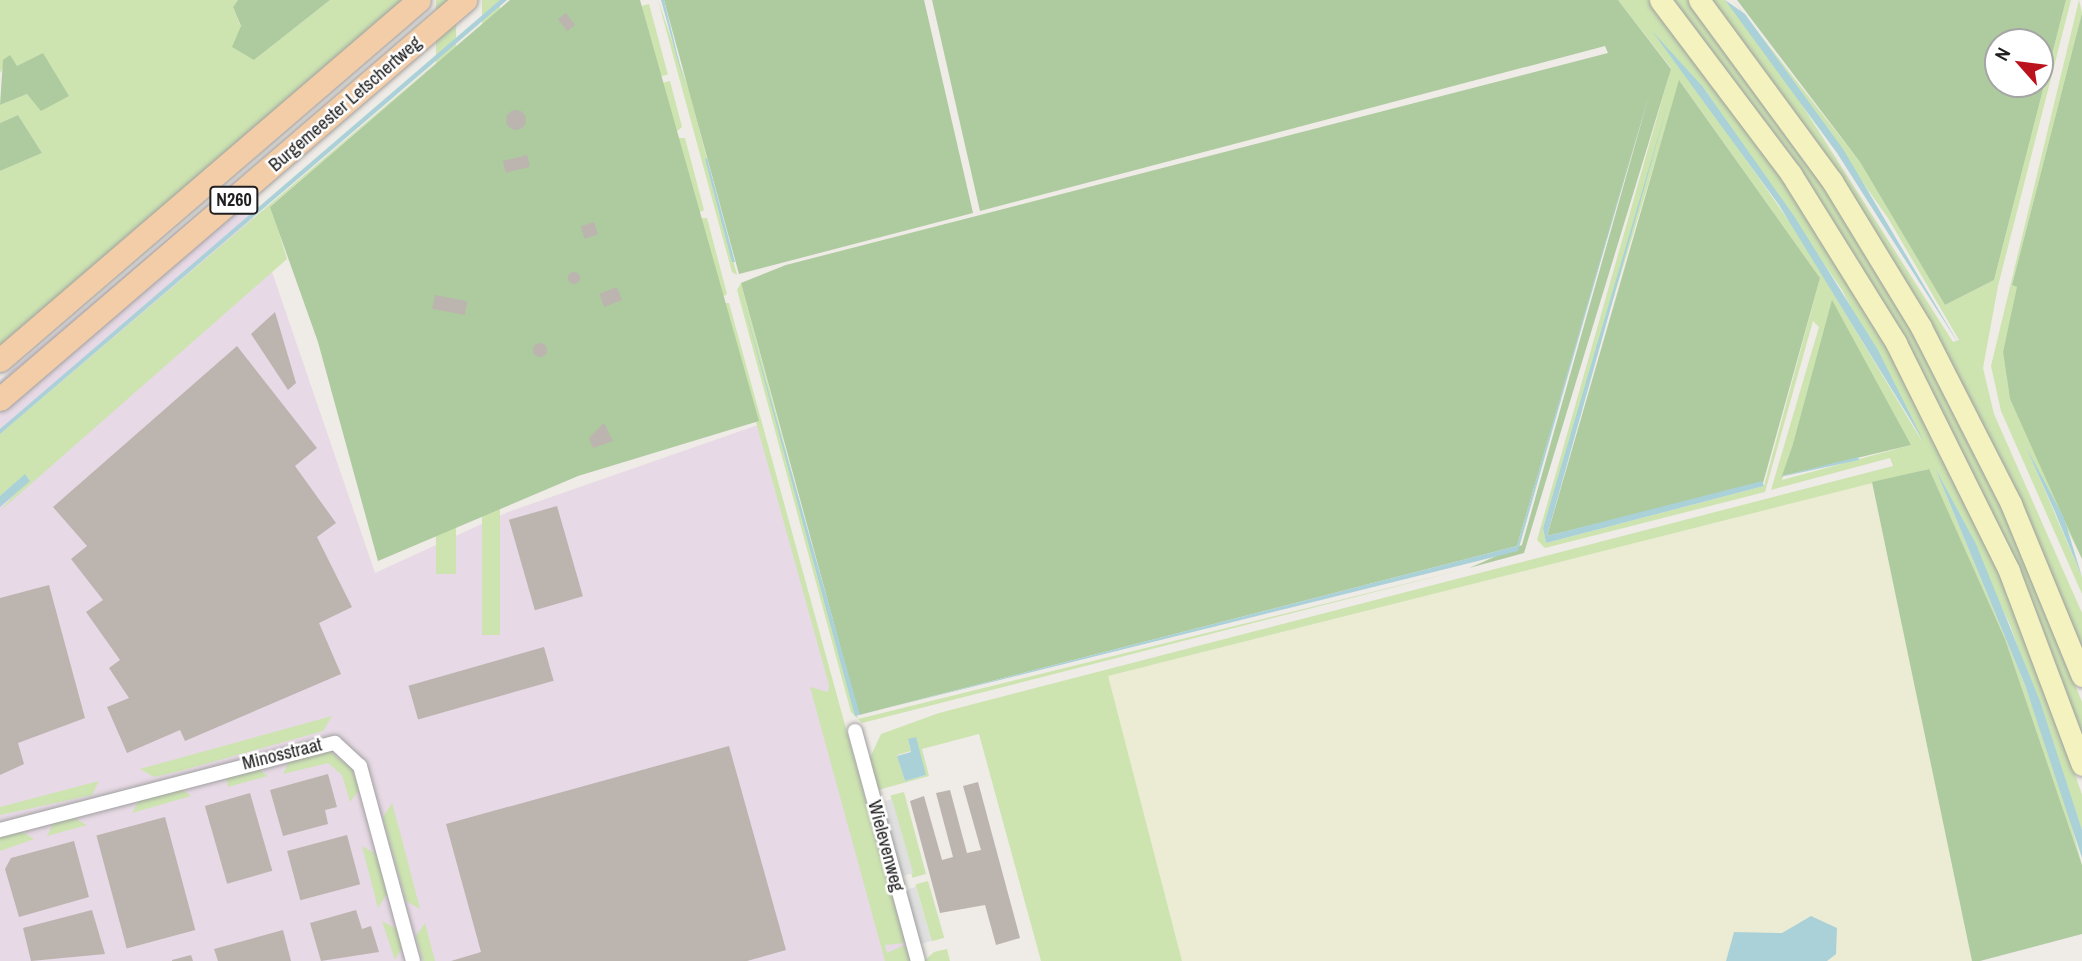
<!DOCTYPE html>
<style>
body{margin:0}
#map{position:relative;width:2082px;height:961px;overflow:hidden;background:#efebe6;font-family:"Archivo Narrow",sans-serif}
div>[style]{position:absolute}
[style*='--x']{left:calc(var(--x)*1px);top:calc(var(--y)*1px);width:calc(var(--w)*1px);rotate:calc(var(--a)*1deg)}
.industrial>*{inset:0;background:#e7d9e5}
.farmland>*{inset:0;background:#ebecd3}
.grass>*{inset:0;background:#cde4b1;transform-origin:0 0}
.forest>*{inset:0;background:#aeca9f}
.parking>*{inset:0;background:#dfdfdf;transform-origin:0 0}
.water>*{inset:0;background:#abd1d8}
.building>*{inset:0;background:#bcb4af;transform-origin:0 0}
.round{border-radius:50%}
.roads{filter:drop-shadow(0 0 2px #a0a0a0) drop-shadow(0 0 2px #a0a0a0)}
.street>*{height:14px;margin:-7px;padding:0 7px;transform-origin:7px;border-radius:7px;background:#fff}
.secondary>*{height:21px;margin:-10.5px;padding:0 10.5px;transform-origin:10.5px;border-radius:10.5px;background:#f4f3bf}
.primary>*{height:23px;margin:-11.5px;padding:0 11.5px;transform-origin:11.5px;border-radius:11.5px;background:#f3cda7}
span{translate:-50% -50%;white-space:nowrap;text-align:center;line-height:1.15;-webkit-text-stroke:5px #fff;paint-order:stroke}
.shield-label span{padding:2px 5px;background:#fff;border:2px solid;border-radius:5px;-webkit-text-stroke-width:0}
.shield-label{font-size:18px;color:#1f1f1f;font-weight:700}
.street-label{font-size:19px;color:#1f1f1f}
.north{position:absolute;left:1984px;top:28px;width:70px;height:70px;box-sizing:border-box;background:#fff;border:2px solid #a5a5a5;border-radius:50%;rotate:298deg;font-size:19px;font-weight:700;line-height:28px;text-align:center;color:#1f1f1f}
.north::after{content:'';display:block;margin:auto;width:24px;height:32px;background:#bb131e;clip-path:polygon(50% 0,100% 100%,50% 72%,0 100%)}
</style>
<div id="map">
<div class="industrial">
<div style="clip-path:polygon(240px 178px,375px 573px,508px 512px,758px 425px,911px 961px,0 961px,0 380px)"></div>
</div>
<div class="farmland">
<div style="clip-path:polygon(1872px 482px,1972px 961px,1182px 961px,1107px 676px)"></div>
</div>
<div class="grass">
<div style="clip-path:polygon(0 0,238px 0,233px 7px,254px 60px,330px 0,406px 0,0 349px,0 171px,42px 153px,18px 115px,0 123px,0 105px,27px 94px,10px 56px,0 73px)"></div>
<div style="left:436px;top:0;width:20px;height:574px"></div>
<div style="left:482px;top:0;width:18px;height:635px"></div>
<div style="clip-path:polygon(510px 0,271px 206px,287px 259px,0 511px,30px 477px,0 496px,0 434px)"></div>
<div style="clip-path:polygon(658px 0,689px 90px,737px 275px,732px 272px)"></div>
<div style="clip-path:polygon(evenodd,1618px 0,1649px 0,1666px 21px,1770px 160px,1880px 333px,1999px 570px,2063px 738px,2082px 795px,2082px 830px,2010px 625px,1935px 468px,2025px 685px,2063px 793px,2082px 865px,2005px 639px,1928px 469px,1108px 676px,1182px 961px,1041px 961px,979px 734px,922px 749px,929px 776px,878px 790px,869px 760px,881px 734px,939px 713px,1893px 466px,1890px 458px,1771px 490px,1819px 327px,1813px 321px,1765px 492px,1545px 548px,1537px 540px,1671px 68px,1618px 0,1680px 81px,1820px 278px,1764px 486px,1546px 543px,1543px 528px,1680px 81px,1618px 0,1703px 87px,1842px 290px,1923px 443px,1798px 234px,1698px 91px,1703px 87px,1618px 0,1793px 444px,1911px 445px,1782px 480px,1793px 444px,1618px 0,908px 740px,926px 775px,905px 781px,897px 755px,911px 751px,908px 740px)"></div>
<div style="clip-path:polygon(1672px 0,1688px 0,1714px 33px,1817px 174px,1891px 292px,1995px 489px,2082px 702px,2082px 737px,2008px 545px,1902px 335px,1800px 171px)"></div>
<div style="clip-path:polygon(1711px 0,1725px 0,1788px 83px,1953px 342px,1959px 340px,1888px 218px,1733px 0,1860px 162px,1945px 305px,1994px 280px,2066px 0,2071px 0,1998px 286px,1983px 368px,1994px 414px,2082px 613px,2082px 650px,2008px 473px,1913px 294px,1813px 137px)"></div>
<div style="clip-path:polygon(2079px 0,2082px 13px,2012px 285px,2018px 287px,2003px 352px,2010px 399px,2054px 493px,2082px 559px,2025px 444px,2082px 577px,2082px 594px,2001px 411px,1991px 366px)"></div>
<div style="left:649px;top:4px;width:73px;height:8px;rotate:75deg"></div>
<div style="clip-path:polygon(670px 81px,682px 127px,676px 132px,662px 83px)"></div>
<div style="clip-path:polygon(677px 138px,685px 138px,704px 210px,698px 213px)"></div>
<div style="clip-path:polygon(699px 218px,707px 218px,727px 294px,721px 298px)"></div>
<div style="clip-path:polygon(741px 283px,858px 719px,1469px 568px,862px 723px,851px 712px,737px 290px)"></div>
<div style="clip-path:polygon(723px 303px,729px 303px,905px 943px,885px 945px,887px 953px,905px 945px,910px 961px,885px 961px,810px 687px,828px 692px,829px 685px)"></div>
<div style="clip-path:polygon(332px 716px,323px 731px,180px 771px,154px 777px,140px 769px)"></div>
<div style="clip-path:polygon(328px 750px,352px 769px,359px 790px,350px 802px,342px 775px,328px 763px,283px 774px,291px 757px)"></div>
<div style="clip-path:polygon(256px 767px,268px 776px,228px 787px,225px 775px)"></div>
<div style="clip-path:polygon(99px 781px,92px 795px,0 815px,0 807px)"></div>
<div style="clip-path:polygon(180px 788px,191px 796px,132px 813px,140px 798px)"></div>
<div style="left:904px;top:792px;width:85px;height:14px;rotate:75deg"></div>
<div style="clip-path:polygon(392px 803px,400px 832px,420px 909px,406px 901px,383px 817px)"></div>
<div style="clip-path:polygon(72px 817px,87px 825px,47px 836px,54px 822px)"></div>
<div style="clip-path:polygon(21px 831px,34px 839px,0 851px,0 837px)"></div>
<div style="clip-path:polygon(362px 846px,376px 854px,387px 894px,378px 908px)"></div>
<div style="left:928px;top:881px;width:59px;height:13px;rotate:74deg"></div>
<div style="clip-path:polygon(382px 921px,397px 929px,402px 947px,395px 960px)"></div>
<div style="clip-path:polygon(425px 923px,435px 961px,423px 961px,416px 936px)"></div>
<div style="clip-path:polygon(947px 949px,950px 961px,924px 961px,934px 952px)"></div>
</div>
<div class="forest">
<div style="clip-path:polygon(238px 0,330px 0,254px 60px,232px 47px,241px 26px,233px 7px)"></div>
<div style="clip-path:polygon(510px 0,640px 0,759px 421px,578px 476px,378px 561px,318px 342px,270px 207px)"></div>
<div style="clip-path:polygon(664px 0,924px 0,973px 213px,739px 274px)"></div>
<div style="clip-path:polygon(932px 0,1618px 0,1671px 69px,1524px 553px,1469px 568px,1522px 545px,1650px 92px,1517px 546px,859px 715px,741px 283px,786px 265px,1608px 53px,1605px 46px,980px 211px)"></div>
<div style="clip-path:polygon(evenodd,1737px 0,2066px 0,1994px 280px,1945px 305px,1860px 162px,1737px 0,1998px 42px,2040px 42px,2040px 84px,1998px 84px,1998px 42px)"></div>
<div style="clip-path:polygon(2082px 13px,2082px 559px,2010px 399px,2003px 352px,2017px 287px,2012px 285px)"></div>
<div style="clip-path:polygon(43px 53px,69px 96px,41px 111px,27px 94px,0 105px,3px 60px,10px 55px,17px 66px)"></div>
<div style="clip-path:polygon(1679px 80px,1820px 278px,1763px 483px,1547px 536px)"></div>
<div style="clip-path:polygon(18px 115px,42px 153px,0 171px,0 123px)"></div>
<div style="clip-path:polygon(1832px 300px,1911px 445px,1782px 476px,1793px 444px)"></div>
<div style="clip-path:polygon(1929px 469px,2005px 639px,2082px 865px,2082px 934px,1980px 961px,1972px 961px,1872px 482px)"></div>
</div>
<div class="parking">
<div style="left:892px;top:799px;width:77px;height:11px;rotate:74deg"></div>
<div style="left:916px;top:887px;width:56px;height:12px;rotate:74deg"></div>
</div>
<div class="water">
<div style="clip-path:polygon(500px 0,507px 0,0 434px,0 429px)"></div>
<div style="clip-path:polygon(661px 0,664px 0,686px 90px)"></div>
<div style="clip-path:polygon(1725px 0,1745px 14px,1843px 149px,1960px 346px,1837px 153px)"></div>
<div style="clip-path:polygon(1652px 31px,1703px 87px,1794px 216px,1878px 350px,1924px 442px,1779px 205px)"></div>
<div style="clip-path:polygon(1649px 91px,1518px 551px,855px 716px,740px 290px,860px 715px,1517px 546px)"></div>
<div style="clip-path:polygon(1668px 103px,1547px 536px,1762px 481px,1764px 486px,1546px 543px,1543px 528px)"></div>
<div style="clip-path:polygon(707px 158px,735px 262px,732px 262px,705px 159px)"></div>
<div style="clip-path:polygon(2025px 445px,2064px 518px,2082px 577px,2055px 512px)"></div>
<div style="clip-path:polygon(1858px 457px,1859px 460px,1780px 477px,1782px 476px)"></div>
<div style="clip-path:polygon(1935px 468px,1976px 544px,2040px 701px,2082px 830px,2082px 858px,2025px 685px)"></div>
<div style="clip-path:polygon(25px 474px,30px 481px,0 507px,0 496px)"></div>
<div style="clip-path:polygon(916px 737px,926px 775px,905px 781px,897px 756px,911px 752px,908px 739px)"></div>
<div style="clip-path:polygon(1811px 916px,1837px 928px,1836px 954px,1827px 961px,1726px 961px,1734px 932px,1782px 933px)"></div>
</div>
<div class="building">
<div style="left:566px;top:13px;width:15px;height:10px;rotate:53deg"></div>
<div class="round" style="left:506px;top:110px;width:20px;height:20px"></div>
<div style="left:527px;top:155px;width:12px;height:25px;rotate:76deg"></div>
<div style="left:594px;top:222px;width:13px;height:14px;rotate:72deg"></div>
<div class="round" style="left:568px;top:272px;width:12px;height:12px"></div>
<div style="left:617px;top:287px;width:14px;height:19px;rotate:69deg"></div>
<div style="left:435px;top:295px;width:33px;height:14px;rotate:11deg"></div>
<div style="clip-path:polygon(275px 312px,296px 383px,288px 390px,251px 334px)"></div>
<div class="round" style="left:533px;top:343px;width:14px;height:14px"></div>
<div style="clip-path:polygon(237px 346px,317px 448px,295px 466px,336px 523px,317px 537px,352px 607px,319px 623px,341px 674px,185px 741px,180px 730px,127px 753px,107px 707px,129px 698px,109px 668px,120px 660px,86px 612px,103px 600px,71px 559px,87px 546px,53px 507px)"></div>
<div style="clip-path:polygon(604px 423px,613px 441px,593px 448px,589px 438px)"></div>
<div style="left:557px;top:506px;width:94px;height:50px;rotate:74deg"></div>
<div style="clip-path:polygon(49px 585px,85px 718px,18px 743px,24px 764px,0 775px,0 598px)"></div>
<div style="left:544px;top:647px;width:35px;height:141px;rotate:74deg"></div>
<div style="clip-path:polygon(729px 746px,786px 950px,747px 961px,451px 961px,481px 952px,446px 824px)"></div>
<div style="clip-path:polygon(328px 774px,337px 807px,325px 810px,328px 824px,283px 836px,270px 790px)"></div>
<div style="clip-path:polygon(978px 782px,1020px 938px,996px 945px,985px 905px,940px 913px,910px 801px,924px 796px,942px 860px,953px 857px,936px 793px,950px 790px,967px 853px,981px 850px,963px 786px)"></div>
<div style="left:250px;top:793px;width:81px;height:47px;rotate:74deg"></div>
<div style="left:165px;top:817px;width:117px;height:71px;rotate:75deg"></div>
<div style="left:347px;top:835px;width:51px;height:62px;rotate:75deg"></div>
<div style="clip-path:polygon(74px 841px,89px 897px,19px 917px,5px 869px,11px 858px)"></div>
<div style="clip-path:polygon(92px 910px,105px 954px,31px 961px,23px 928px)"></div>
<div style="clip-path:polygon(356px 910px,362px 929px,371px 926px,379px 952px,321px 961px,310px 923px)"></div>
<div style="clip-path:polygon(283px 930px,291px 961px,218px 961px,214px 949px)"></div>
<div style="clip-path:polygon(191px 955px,193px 961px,172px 961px,172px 960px)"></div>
</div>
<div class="roads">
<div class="street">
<div style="--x:855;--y:731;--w:238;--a:74.7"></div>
<div style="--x:0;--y:830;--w:346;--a:-14.6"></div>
<div style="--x:335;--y:743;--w:34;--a:43"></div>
<div style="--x:360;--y:766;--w:202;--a:74.8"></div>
</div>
<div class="secondary">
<div style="--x:1660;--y:0;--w:218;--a:53"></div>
<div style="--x:1791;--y:174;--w:199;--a:58.1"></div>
<div style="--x:1896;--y:343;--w:254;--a:63.6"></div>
<div style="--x:2009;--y:571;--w:207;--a:69.4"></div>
<div style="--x:1699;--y:0;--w:225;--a:53.7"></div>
<div style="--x:1832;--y:181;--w:171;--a:58.6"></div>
<div style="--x:1921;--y:327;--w:199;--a:63"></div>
<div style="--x:2011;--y:504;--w:186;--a:67.6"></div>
</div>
<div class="primary">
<div style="--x:0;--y:360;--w:552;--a:-40.67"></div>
<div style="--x:0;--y:399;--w:613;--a:-40.63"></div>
</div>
</div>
<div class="shield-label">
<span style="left:234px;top:200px">N260</span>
</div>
<div class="street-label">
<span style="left:345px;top:104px;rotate:-41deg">Burgemeester Letschertweg</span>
<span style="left:282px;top:754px;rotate:-14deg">Minosstraat</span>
<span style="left:886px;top:846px;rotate:75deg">Wielevenweg</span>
</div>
<div class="north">N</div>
</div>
